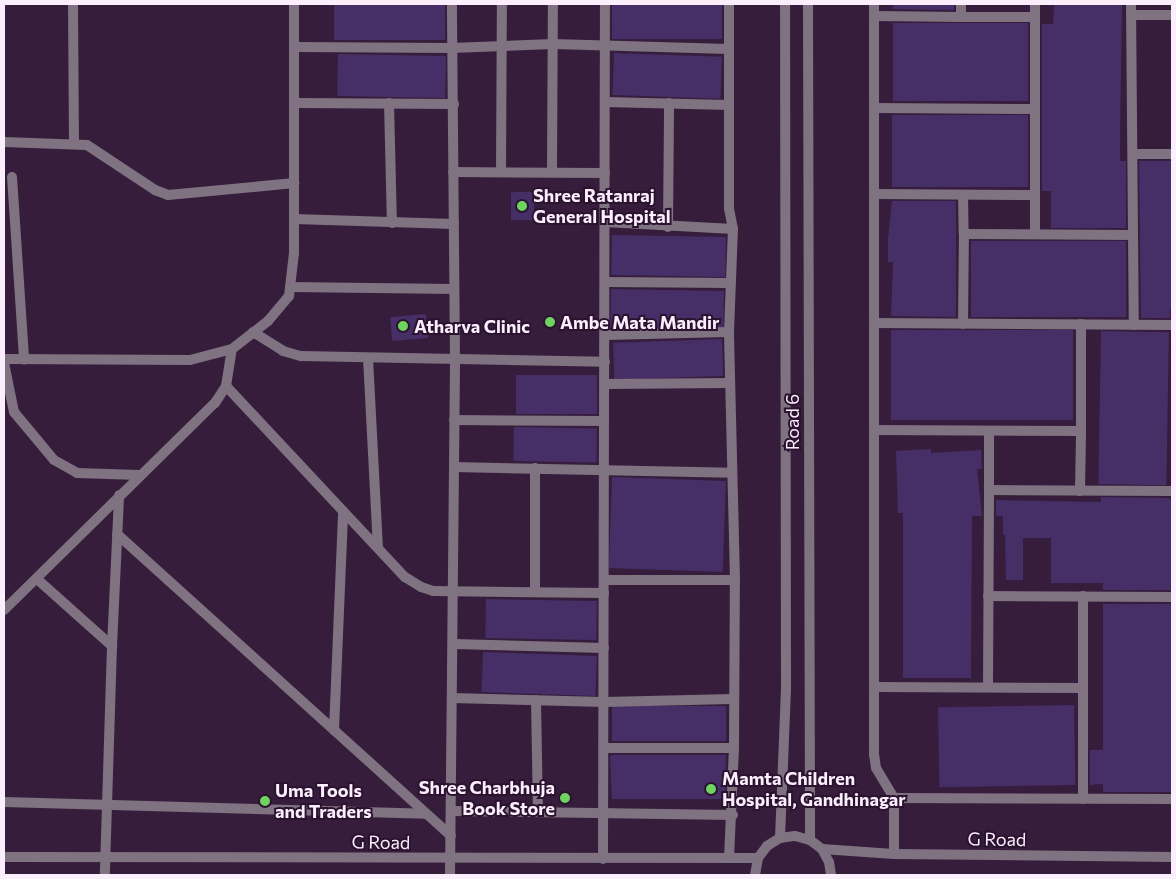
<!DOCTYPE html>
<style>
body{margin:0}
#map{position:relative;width:1176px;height:879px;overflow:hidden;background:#361d3b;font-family:Commissioner,sans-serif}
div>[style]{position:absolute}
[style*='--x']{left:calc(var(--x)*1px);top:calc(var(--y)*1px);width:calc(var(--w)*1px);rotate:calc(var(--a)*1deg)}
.building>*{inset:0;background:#462e67;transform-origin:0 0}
.minor>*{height:10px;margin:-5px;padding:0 5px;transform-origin:5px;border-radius:5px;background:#7f7281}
.tertiary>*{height:10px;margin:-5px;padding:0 5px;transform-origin:5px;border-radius:5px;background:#7f7281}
.dots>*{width:14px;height:14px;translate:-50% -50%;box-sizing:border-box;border:2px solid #2b1330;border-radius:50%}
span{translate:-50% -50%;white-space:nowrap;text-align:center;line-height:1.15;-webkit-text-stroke:4px #2b1330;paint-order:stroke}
.poi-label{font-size:18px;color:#fbeefd;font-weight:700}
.left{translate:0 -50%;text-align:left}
.right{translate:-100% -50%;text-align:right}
.street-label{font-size:18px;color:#fbeefd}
.frame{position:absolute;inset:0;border:5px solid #fbeefd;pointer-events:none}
</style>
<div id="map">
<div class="building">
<div style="left:334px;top:4px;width:111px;height:36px"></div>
<div style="left:612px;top:4px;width:110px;height:35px"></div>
<div style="clip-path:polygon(893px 4px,954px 4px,954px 10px,893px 9px)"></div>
<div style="clip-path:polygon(1054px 4px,1122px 4px,1120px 136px,1120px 161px,1126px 161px,1126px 228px,1051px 228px,1051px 191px,1042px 191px,1042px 24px,1053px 24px)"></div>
<div style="left:893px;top:23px;width:135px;height:78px"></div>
<div style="left:614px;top:53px;width:108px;height:42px;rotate:2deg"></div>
<div style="left:338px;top:54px;width:108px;height:42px;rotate:1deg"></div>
<div style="left:892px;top:115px;width:136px;height:72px"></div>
<div style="clip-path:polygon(1139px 161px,1172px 161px,1172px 309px,1170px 309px,1170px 318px,1141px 318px)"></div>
<div style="left:511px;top:192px;width:23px;height:28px"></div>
<div style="clip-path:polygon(892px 201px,956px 201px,956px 317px,891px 316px,893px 262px,888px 262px,888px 238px)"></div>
<div style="left:612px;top:235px;width:114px;height:40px;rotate:1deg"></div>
<div style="left:971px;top:241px;width:155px;height:76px"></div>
<div style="left:611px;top:289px;width:113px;height:39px;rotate:1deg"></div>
<div style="left:426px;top:314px;width:24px;height:36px;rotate:85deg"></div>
<div style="left:891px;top:330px;width:182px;height:90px"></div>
<div style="left:1101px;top:331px;width:68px;height:153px;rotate:1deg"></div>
<div style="left:722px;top:339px;width:37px;height:109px;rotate:88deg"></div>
<div style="left:516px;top:375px;width:81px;height:39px"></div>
<div style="left:514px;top:427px;width:83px;height:34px;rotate:1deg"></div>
<div style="clip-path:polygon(931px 449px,931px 453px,981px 450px,982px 469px,977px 469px,982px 516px,972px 516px,971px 678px,903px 678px,903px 513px,898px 513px,896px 451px)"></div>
<div style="left:612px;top:477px;width:114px;height:91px;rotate:2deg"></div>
<div style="clip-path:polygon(1101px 497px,1169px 498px,1172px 501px,1171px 590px,1103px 590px,1103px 583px,1051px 583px,1051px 538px,1023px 538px,1023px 580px,1006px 580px,1005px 535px,1003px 535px,1003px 516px,996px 516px,996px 500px,1101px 502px)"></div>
<div style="left:486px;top:599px;width:111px;height:39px;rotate:1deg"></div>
<div style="clip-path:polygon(1103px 604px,1171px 604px,1172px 792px,1103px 792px,1103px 784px,1090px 785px,1090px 750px,1103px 750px)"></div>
<div style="left:483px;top:652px;width:114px;height:40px;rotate:2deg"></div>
<div style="left:1074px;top:705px;width:80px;height:136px;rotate:89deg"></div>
<div style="left:726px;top:706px;width:35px;height:114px;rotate:90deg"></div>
<div style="clip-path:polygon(614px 755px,726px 755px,725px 799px,612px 799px,610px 756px)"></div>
</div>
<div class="minor">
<div style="--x:73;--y:4;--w:139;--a:89.6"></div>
<div style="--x:874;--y:4;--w:750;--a:90"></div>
<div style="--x:874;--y:754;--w:14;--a:82"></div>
<div style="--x:876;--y:768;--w:35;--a:59"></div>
<div style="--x:894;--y:798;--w:56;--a:90"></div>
<div style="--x:1131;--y:4;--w:321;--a:89.5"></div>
<div style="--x:1131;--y:15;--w:41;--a:0"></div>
<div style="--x:874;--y:16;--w:87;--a:0.7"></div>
<div style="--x:961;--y:17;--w:13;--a:-90"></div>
<div style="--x:961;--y:17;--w:74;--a:0"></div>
<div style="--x:294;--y:47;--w:158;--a:0.4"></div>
<div style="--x:452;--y:48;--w:101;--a:-2.3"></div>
<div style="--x:553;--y:44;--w:176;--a:1.6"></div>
<div style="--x:605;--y:102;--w:124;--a:1.4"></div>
<div style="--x:294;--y:103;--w:160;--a:0.4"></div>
<div style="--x:389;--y:103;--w:120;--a:88.6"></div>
<div style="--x:874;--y:108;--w:161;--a:0.4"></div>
<div style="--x:4;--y:142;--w:83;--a:2.1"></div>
<div style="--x:87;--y:145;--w:82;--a:33.5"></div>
<div style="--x:155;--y:190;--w:14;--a:21"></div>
<div style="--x:168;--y:195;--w:127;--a:-5.4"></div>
<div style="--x:1133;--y:154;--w:39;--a:0"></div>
<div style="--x:453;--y:172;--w:152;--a:0.4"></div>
<div style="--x:501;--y:172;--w:168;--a:-89.7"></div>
<div style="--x:552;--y:172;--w:168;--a:-89.7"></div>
<div style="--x:12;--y:177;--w:183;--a:86.2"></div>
<div style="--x:874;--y:194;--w:161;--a:0.4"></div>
<div style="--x:1035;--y:195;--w:39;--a:90"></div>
<div style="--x:963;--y:195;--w:39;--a:89"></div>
<div style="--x:1035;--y:195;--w:191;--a:-90"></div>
<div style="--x:294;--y:219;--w:160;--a:1.8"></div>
<div style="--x:605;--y:222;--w:128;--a:3.1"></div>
<div style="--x:733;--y:229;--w:20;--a:-101"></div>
<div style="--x:729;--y:209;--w:205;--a:-90"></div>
<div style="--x:668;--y:227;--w:124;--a:-89.5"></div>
<div style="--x:606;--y:282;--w:123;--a:0.5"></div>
<div style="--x:290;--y:287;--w:164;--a:0.7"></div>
<div style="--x:874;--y:323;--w:298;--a:0.4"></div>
<div style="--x:963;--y:324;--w:90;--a:-89.4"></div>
<div style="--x:964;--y:234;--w:169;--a:0.3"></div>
<div style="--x:253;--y:332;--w:36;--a:32"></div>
<div style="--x:283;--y:351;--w:19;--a:16"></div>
<div style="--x:301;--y:356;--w:304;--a:1.1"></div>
<div style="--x:605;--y:335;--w:124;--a:-1.4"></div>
<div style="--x:368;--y:358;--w:190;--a:87"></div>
<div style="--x:4;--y:359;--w:186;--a:0.3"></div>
<div style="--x:190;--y:360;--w:43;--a:-14.7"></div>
<div style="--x:232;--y:349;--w:46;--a:-37.9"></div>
<div style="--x:268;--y:321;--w:33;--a:-50"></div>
<div style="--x:289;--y:296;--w:43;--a:-83.4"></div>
<div style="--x:294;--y:253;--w:249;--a:-90"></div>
<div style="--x:4;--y:363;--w:50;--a:78.5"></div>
<div style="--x:14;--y:412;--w:62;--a:50.2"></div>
<div style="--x:54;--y:460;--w:26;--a:29"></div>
<div style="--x:77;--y:473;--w:62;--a:1.8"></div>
<div style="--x:605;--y:384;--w:125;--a:-0.5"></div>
<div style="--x:226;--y:386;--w:262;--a:46.9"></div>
<div style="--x:405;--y:577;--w:19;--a:32"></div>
<div style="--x:421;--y:587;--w:13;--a:18"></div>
<div style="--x:433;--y:591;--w:171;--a:0.7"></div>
<div style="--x:454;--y:420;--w:150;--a:0.4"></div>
<div style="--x:874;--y:430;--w:207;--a:0.3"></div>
<div style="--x:1081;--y:431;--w:107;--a:-90"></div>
<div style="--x:454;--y:467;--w:278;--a:1.2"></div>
<div style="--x:989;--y:490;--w:59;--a:-90"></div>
<div style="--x:1080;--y:491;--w:60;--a:-89"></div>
<div style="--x:117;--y:534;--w:450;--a:42.1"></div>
<div style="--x:37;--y:579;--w:101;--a:41.8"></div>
<div style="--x:112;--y:646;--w:229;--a:91.8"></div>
<div style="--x:604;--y:580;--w:131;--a:0"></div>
<div style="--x:535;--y:592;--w:124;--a:-90"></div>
<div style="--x:988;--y:596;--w:184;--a:0.3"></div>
<div style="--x:4;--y:610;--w:296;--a:-44.5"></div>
<div style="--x:215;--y:403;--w:20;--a:-57"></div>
<div style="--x:226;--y:386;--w:37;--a:-81"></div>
<div style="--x:454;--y:644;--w:150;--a:1.5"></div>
<div style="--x:112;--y:646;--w:151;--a:-87.3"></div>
<div style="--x:874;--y:687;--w:209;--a:0.3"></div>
<div style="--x:988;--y:687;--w:197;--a:-89.7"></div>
<div style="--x:989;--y:490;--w:183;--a:0.3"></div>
<div style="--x:452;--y:698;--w:152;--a:1.5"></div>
<div style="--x:604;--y:702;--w:129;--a:-1.3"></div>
<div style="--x:536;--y:700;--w:112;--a:89"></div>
<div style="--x:334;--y:730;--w:219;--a:-87.6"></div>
<div style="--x:604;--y:748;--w:130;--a:0"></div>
<div style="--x:894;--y:798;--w:278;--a:0.2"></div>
<div style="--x:1083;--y:799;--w:203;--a:-90"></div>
<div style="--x:4;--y:802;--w:422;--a:1.6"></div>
<div style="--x:451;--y:811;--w:282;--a:0.8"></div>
<div style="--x:729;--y:858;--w:110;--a:-87.4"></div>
<div style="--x:734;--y:748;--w:168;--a:-89.7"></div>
<div style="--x:735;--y:580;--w:248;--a:-91.4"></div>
<div style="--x:729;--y:332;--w:103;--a:-87.8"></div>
<div style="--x:603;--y:859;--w:855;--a:-89.87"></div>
<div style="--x:450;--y:875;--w:516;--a:-89.44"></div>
<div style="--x:455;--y:359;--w:355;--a:-90.5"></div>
</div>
<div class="tertiary">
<div style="--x:808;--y:4;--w:836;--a:89.86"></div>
<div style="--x:780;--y:838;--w:149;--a:-87.7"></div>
<div style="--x:786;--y:689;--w:685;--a:-90.08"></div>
<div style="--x:822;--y:849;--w:72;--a:4"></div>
<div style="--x:894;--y:854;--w:278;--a:0.6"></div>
<div style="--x:4;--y:857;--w:754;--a:0.08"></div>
<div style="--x:755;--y:875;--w:17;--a:-80"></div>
<div style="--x:758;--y:858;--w:15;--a:-53"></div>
<div style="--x:767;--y:846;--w:15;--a:-32"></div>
<div style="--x:780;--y:838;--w:15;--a:-8"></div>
<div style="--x:795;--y:836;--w:16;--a:15"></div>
<div style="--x:810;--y:840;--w:15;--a:37"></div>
<div style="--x:822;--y:849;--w:15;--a:62"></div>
<div style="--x:829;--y:862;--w:13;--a:81"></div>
</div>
<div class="dots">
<div style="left:522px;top:206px;background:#6fd35f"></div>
<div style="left:550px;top:322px;background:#6fd35f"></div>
<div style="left:403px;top:326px;background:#6fd35f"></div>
<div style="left:711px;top:789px;background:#6fd35f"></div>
<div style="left:565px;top:798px;background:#6fd35f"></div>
<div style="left:265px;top:801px;background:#6fd35f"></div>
</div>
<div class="poi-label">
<span class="left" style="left:533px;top:206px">Shree Ratanraj<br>General Hospital</span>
<span class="left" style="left:560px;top:322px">Ambe Mata Mandir</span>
<span class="left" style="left:414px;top:326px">Atharva Clinic</span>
<span class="left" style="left:722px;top:789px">Mamta Children<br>Hospital, Gandhinagar</span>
<span class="right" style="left:555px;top:798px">Shree Charbhuja<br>Book Store</span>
<span class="left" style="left:275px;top:801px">Uma Tools<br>and Traders</span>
</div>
<div class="street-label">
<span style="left:792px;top:422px;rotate:-90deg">Road 6</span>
<span style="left:997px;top:839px;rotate:1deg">G Road</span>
<span style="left:381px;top:842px;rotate:1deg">G Road</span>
</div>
<div class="frame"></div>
</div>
